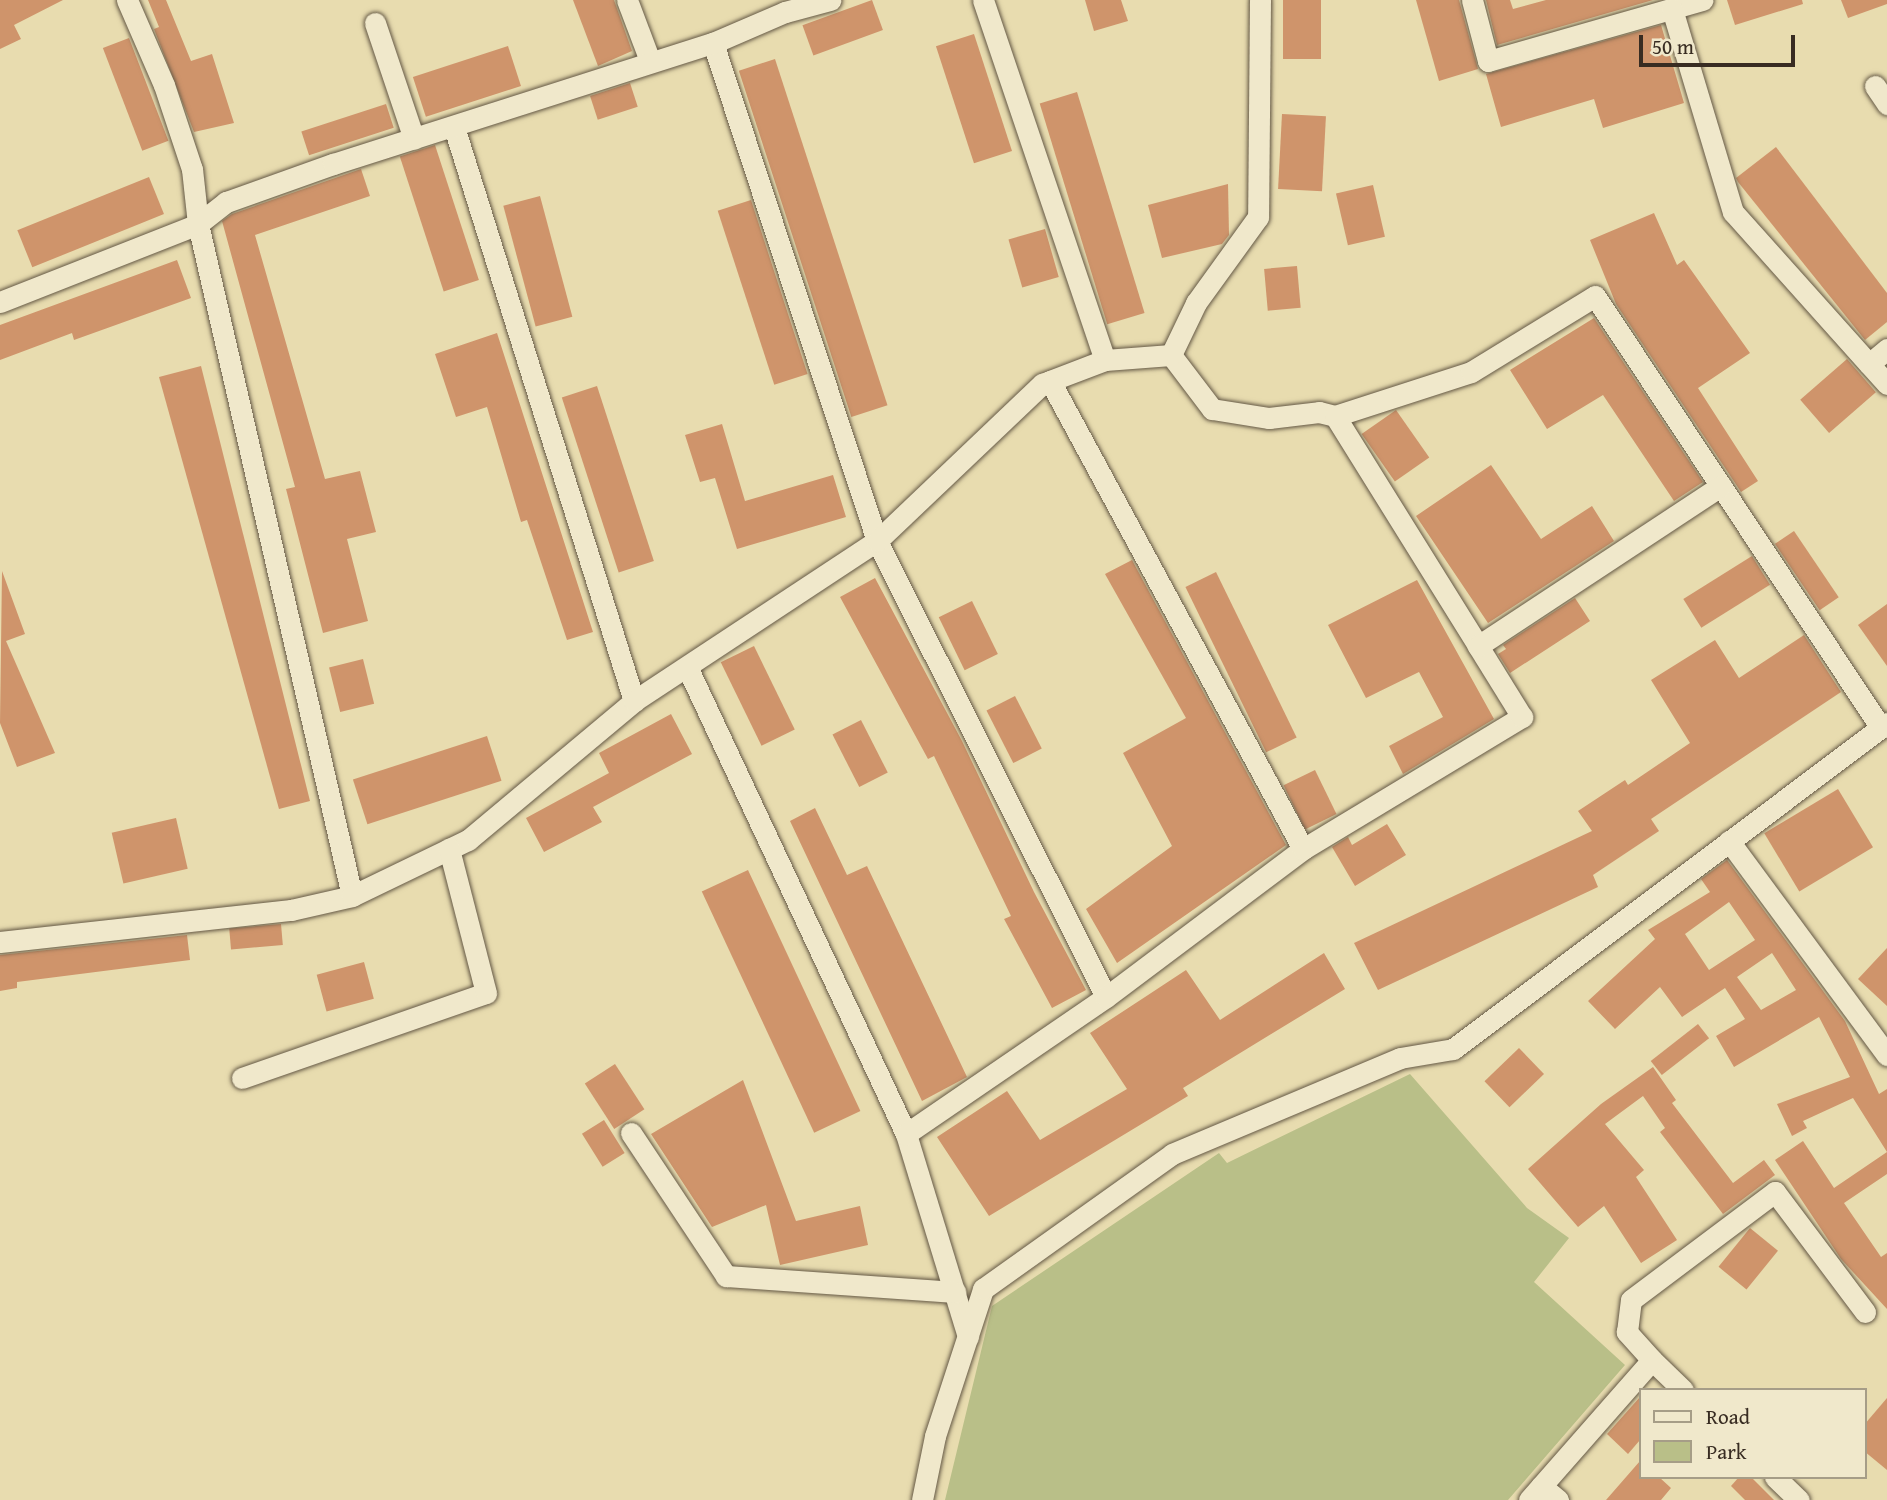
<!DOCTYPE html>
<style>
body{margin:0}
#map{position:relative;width:1887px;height:1500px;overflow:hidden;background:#e8dcaf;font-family:"Gentium Book Plus",serif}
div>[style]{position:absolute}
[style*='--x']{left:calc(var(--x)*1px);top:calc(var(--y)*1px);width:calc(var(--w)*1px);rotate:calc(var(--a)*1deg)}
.green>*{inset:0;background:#b9bf88}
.building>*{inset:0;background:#cf946b;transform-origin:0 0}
.roads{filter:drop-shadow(0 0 2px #645845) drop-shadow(0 0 2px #645845)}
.minor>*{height:21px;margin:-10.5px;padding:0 10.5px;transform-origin:10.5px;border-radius:10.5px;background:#f0e8cb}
span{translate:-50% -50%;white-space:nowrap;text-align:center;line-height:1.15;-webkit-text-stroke:5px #f0e8cb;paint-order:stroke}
.legend{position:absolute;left:1639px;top:1388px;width:228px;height:91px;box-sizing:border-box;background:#f0e8cb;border:2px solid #a69d87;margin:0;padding:9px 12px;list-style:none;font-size:21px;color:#382c22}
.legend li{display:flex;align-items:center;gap:14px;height:35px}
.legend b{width:35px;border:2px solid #a69d87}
.scale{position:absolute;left:1639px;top:35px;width:156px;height:32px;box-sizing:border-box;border:4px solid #382c22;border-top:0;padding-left:9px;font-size:21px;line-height:24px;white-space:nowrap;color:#382c22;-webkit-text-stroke:5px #f0e8cb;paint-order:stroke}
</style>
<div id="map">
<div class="green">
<div style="clip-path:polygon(1410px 1074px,1527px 1208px,1569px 1238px,1534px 1282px,1625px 1365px,1508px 1500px,945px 1500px,992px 1306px,1219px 1153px,1227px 1163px)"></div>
</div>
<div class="building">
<div style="clip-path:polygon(0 0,63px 0,14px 25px,21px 39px,0 49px)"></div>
<div style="clip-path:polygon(148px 0,166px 0,191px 61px,212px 54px,234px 123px,194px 132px,154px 29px,159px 27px)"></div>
<div style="clip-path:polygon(573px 0,614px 0,632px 51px,598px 66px)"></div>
<div style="left:872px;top:0;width:32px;height:74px;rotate:70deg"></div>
<div style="clip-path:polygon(1085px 0,1121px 0,1128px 21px,1094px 31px)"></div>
<div style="left:1283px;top:0;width:38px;height:59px"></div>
<div style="clip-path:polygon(1416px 0,1459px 0,1478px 69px,1439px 81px)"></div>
<div style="clip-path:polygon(1486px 0,1510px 0,1513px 9px,1546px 0,1653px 0,1497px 45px)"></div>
<div style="clip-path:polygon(1727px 0,1802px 0,1803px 4px,1735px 25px)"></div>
<div style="clip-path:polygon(1841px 0,1887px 0,1887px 4px,1848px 18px)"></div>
<div style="clip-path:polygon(1661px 25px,1684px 103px,1603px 128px,1594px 99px,1501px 127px,1486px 74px)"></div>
<div style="left:974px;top:34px;width:123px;height:40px;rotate:72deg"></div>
<div style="left:129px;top:38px;width:110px;height:28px;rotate:69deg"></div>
<div style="left:508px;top:46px;width:42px;height:100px;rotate:72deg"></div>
<div style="left:775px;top:59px;width:364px;height:38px;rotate:72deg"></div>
<div style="left:630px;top:83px;width:25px;height:42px;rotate:72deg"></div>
<div style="left:1077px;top:92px;width:231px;height:39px;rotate:73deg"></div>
<div style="left:386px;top:104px;width:25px;height:89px;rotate:72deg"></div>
<div style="left:1282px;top:114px;width:44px;height:75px;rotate:3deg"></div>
<div style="left:435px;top:145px;width:142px;height:37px;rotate:72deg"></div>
<div style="clip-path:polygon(1776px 147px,1887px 293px,1887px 322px,1865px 340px,1738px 182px,1736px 178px)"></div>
<div style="clip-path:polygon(361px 169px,370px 196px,255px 235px,325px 479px,360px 471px,376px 532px,347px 539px,368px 621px,323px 633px,286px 489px,295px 487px,222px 221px,232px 214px)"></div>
<div style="left:149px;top:177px;width:40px;height:142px;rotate:68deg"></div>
<div style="clip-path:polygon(1228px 184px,1229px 235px,1222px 244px,1162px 258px,1148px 205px)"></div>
<div style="left:1373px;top:185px;width:53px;height:38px;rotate:77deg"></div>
<div style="left:540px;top:196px;width:125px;height:38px;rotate:75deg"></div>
<div style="left:751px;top:200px;width:183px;height:35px;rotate:72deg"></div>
<div style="clip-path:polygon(1654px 213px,1677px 265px,1684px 260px,1750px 353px,1698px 388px,1758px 481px,1741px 492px,1616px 304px,1590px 240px)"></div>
<div style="left:1045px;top:229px;width:50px;height:38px;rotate:74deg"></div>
<div style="clip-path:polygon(177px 260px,191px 298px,74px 340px,72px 333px,0 360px,0 325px)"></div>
<div style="left:1297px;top:266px;width:42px;height:33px;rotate:85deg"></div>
<div style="clip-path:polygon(1594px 318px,1703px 482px,1674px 501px,1603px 395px,1547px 429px,1510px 370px)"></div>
<div style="clip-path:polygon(497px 333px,593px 632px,567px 640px,527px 520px,521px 522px,487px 407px,456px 417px,435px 354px)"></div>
<div style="left:1847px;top:359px;width:44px;height:62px;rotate:49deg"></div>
<div style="clip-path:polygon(201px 366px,310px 801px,279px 809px,159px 377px)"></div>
<div style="left:597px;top:386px;width:184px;height:37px;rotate:72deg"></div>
<div style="left:1396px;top:410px;width:58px;height:42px;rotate:55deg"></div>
<div style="clip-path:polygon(722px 424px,745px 501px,833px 475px,846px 517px,737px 549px,715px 478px,700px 482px,685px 435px)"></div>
<div style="clip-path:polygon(1491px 465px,1541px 539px,1592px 506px,1614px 541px,1488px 623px,1416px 516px)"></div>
<div style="left:1794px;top:531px;width:80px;height:23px;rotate:56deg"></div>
<div style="left:1752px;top:556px;width:34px;height:81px;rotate:58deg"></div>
<div style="clip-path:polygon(1132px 560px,1286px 845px,1117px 963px,1086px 909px,1172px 846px,1123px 753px,1186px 718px,1105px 574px)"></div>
<div style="clip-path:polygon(2px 571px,25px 634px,6px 641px,55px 753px,17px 767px,0 723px)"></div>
<div style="left:1216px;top:572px;width:184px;height:34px;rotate:64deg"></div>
<div style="clip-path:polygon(875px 578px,962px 741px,1034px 892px,1086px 990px,1052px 1008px,1004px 919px,1011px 916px,934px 756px,928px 759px,840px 597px)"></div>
<div style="clip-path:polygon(1417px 580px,1494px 719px,1403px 774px,1389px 746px,1443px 717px,1419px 672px,1366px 698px,1328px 625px)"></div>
<div style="clip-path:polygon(1575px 598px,1590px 621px,1510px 673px,1498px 654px,1506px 649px,1503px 645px)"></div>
<div style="left:972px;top:601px;width:59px;height:37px;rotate:64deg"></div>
<div style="clip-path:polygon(1887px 604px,1887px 666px,1858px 625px)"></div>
<div style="clip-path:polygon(1804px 635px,1841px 692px,1651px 819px,1659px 831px,1593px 875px,1598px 887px,1378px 990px,1354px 943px,1592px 831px,1578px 811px,1625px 780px,1628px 785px,1690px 743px,1651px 680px,1715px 640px,1739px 678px)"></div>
<div style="left:754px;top:646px;width:93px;height:37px;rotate:64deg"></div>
<div style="left:363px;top:659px;width:46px;height:35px;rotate:76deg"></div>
<div style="left:1015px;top:696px;width:59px;height:32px;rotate:63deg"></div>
<div style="clip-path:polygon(671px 714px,692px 754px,593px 807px,602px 822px,544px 852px,526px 818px,609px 773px,599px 753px)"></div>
<div style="left:861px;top:720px;width:59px;height:32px;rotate:63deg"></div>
<div style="left:487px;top:736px;width:47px;height:141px;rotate:72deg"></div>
<div style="left:1315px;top:770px;width:49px;height:35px;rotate:64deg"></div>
<div style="left:1838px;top:789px;width:68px;height:86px;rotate:59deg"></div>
<div style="clip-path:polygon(815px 808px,847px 875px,867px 866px,967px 1077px,922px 1101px,790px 821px)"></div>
<div style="left:176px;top:818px;width:52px;height:66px;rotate:77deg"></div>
<div style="clip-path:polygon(1387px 824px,1406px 855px,1355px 886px,1332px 847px,1348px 837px,1352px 845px)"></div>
<div style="clip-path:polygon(evenodd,1727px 860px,1845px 1021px,1879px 1094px,1887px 1089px,1887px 1174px,1844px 1203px,1881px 1257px,1887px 1253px,1887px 1309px,1841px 1259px,1775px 1160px,1803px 1141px,1834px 1188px,1887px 1152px,1853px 1098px,1803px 1121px,1807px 1128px,1792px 1136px,1777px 1104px,1850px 1077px,1819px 1017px,1734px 1067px,1716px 1036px,1745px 1019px,1725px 988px,1682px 1017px,1660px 987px,1615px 1029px,1588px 1001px,1655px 939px,1648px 930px,1710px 892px,1701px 879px,1727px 860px,1729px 902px,1755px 940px,1709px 970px,1685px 934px,1729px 902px,1727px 860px,1772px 953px,1796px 990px,1761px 1010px,1737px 977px,1772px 953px)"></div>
<div style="left:748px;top:870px;width:266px;height:51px;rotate:65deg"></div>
<div style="left:281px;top:924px;width:21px;height:52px;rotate:85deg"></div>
<div style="clip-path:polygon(187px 935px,190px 960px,17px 982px,17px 988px,0 991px,0 955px)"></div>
<div style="clip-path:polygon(1887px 948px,1887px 1006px,1858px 979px)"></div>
<div style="clip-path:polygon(1324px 953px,1345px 989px,1183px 1088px,1188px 1096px,989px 1216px,937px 1137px,1007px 1091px,1040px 1140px,1127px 1089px,1090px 1033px,1145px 997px,1186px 970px,1220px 1020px)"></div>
<div style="left:364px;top:962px;width:38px;height:49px;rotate:75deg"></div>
<div style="left:1698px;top:1024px;width:18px;height:60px;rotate:52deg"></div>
<div style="left:1519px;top:1048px;width:36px;height:48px;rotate:46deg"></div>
<div style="left:615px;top:1064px;width:54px;height:36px;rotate:57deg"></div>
<div style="clip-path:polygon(1653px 1067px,1676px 1100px,1672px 1103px,1733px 1183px,1764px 1160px,1775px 1175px,1723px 1214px,1660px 1132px,1665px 1128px,1643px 1096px,1605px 1124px,1644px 1170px,1636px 1177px,1677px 1240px,1641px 1263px,1604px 1206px,1578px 1227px,1528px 1169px,1601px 1104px)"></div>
<div style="clip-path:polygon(743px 1080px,796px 1221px,860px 1206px,868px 1245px,780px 1265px,766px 1205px,712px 1227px,651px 1134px)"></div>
<div style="left:604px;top:1120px;width:39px;height:26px;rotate:58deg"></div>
<div style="left:1750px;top:1228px;width:36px;height:50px;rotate:39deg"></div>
<div style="clip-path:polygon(1640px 1397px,1640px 1440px,1628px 1454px,1607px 1434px)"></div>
<div style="clip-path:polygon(1887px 1398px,1887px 1470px,1864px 1451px,1864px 1425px)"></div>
<div style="clip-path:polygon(1640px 1461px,1640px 1477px,1659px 1477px,1671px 1488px,1661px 1500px,1606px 1500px)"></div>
<div style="clip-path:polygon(1739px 1477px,1751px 1477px,1774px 1500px,1745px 1500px,1731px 1486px)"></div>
</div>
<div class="roads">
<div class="minor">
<div style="--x:127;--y:0;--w:93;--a:66.5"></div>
<div style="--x:164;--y:85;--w:89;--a:71.6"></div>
<div style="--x:192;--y:169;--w:55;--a:83.8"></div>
<div style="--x:198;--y:224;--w:689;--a:77.09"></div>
<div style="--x:627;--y:0;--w:65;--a:69.3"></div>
<div style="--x:983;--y:0;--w:380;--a:71.3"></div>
<div style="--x:1260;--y:0;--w:217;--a:90.5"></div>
<div style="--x:1258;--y:217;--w:106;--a:125.8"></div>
<div style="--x:1196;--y:303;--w:58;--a:115.7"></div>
<div style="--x:1171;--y:355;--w:68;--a:52.8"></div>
<div style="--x:1212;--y:409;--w:58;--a:9"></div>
<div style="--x:1269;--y:418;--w:50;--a:-6.8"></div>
<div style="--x:1319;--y:412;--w:16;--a:14"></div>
<div style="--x:1335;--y:416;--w:143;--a:-17.9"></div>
<div style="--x:1471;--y:372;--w:145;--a:-31.5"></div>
<div style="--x:1595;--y:296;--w:518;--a:56.49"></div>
<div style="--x:1472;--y:0;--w:63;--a:75.3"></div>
<div style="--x:1488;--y:61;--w:223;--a:-15.9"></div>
<div style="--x:1672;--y:9;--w:212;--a:73.3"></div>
<div style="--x:1733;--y:212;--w:204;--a:48.2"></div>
<div style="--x:375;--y:23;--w:122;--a:71.4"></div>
<div style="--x:713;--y:43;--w:524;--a:71.77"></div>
<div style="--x:877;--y:541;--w:510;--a:63.33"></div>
<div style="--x:1875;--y:86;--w:22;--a:56"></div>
<div style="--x:454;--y:127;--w:602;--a:72.59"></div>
<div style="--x:0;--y:302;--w:213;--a:-21.5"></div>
<div style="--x:198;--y:224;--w:36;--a:-38"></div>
<div style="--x:226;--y:202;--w:114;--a:-19.6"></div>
<div style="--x:333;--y:164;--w:399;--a:-17.7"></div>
<div style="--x:713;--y:43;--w:78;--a:-23.3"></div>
<div style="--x:785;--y:12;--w:47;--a:-14.9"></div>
<div style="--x:1887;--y:349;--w:23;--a:140"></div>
<div style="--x:1869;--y:364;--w:27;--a:48"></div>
<div style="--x:1050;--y:381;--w:532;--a:61.6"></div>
<div style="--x:1335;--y:416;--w:271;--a:58.1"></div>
<div style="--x:688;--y:669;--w:514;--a:64.88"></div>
<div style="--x:906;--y:1134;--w:212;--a:73"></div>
<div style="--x:1729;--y:841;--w:266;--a:53.6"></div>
<div style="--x:0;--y:942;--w:293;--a:-6.3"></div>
<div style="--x:291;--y:910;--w:63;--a:-12.9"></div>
<div style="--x:352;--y:896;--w:129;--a:-25.8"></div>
<div style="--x:468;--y:840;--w:217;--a:-39.9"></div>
<div style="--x:634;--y:701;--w:291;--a:-33.4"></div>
<div style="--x:877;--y:541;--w:228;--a:-43.6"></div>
<div style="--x:1042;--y:384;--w:67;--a:-20.9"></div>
<div style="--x:1105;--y:360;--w:66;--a:-4.3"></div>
<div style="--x:242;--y:1078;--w:258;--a:-19.2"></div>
<div style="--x:486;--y:993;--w:149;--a:-104.4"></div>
<div style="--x:631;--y:1133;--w:172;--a:56.4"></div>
<div style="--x:726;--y:1276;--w:230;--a:4"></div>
<div style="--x:906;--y:1134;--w:242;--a:-34.4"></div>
<div style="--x:1106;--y:997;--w:246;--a:-36.9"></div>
<div style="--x:1303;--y:849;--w:256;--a:-31.1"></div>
<div style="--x:1522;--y:717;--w:84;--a:-121.8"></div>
<div style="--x:1478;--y:646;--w:291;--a:-33.4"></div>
<div style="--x:1652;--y:1360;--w:43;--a:44.1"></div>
<div style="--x:1775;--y:1477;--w:33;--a:44"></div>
<div style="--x:1541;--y:1486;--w:22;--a:39"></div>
<div style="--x:922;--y:1500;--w:65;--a:-78.5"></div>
<div style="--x:935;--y:1436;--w:155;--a:-71.9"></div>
<div style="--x:983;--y:1289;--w:232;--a:-35.5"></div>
<div style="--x:1172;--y:1154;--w:247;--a:-22.8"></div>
<div style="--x:1400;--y:1058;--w:54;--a:-9.6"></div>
<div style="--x:1453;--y:1049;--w:543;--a:-36.91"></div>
<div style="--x:1529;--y:1500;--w:186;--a:-48.7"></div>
<div style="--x:1652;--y:1360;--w:38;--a:-132"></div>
<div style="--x:1627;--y:1332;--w:32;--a:-83"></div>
<div style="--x:1631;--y:1300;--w:180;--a:-36.9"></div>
<div style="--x:1775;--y:1192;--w:150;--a:53.1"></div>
</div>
</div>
<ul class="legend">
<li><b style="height:9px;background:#f0e8cb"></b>Road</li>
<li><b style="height:19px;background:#b9bf88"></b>Park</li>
</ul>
<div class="scale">50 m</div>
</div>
